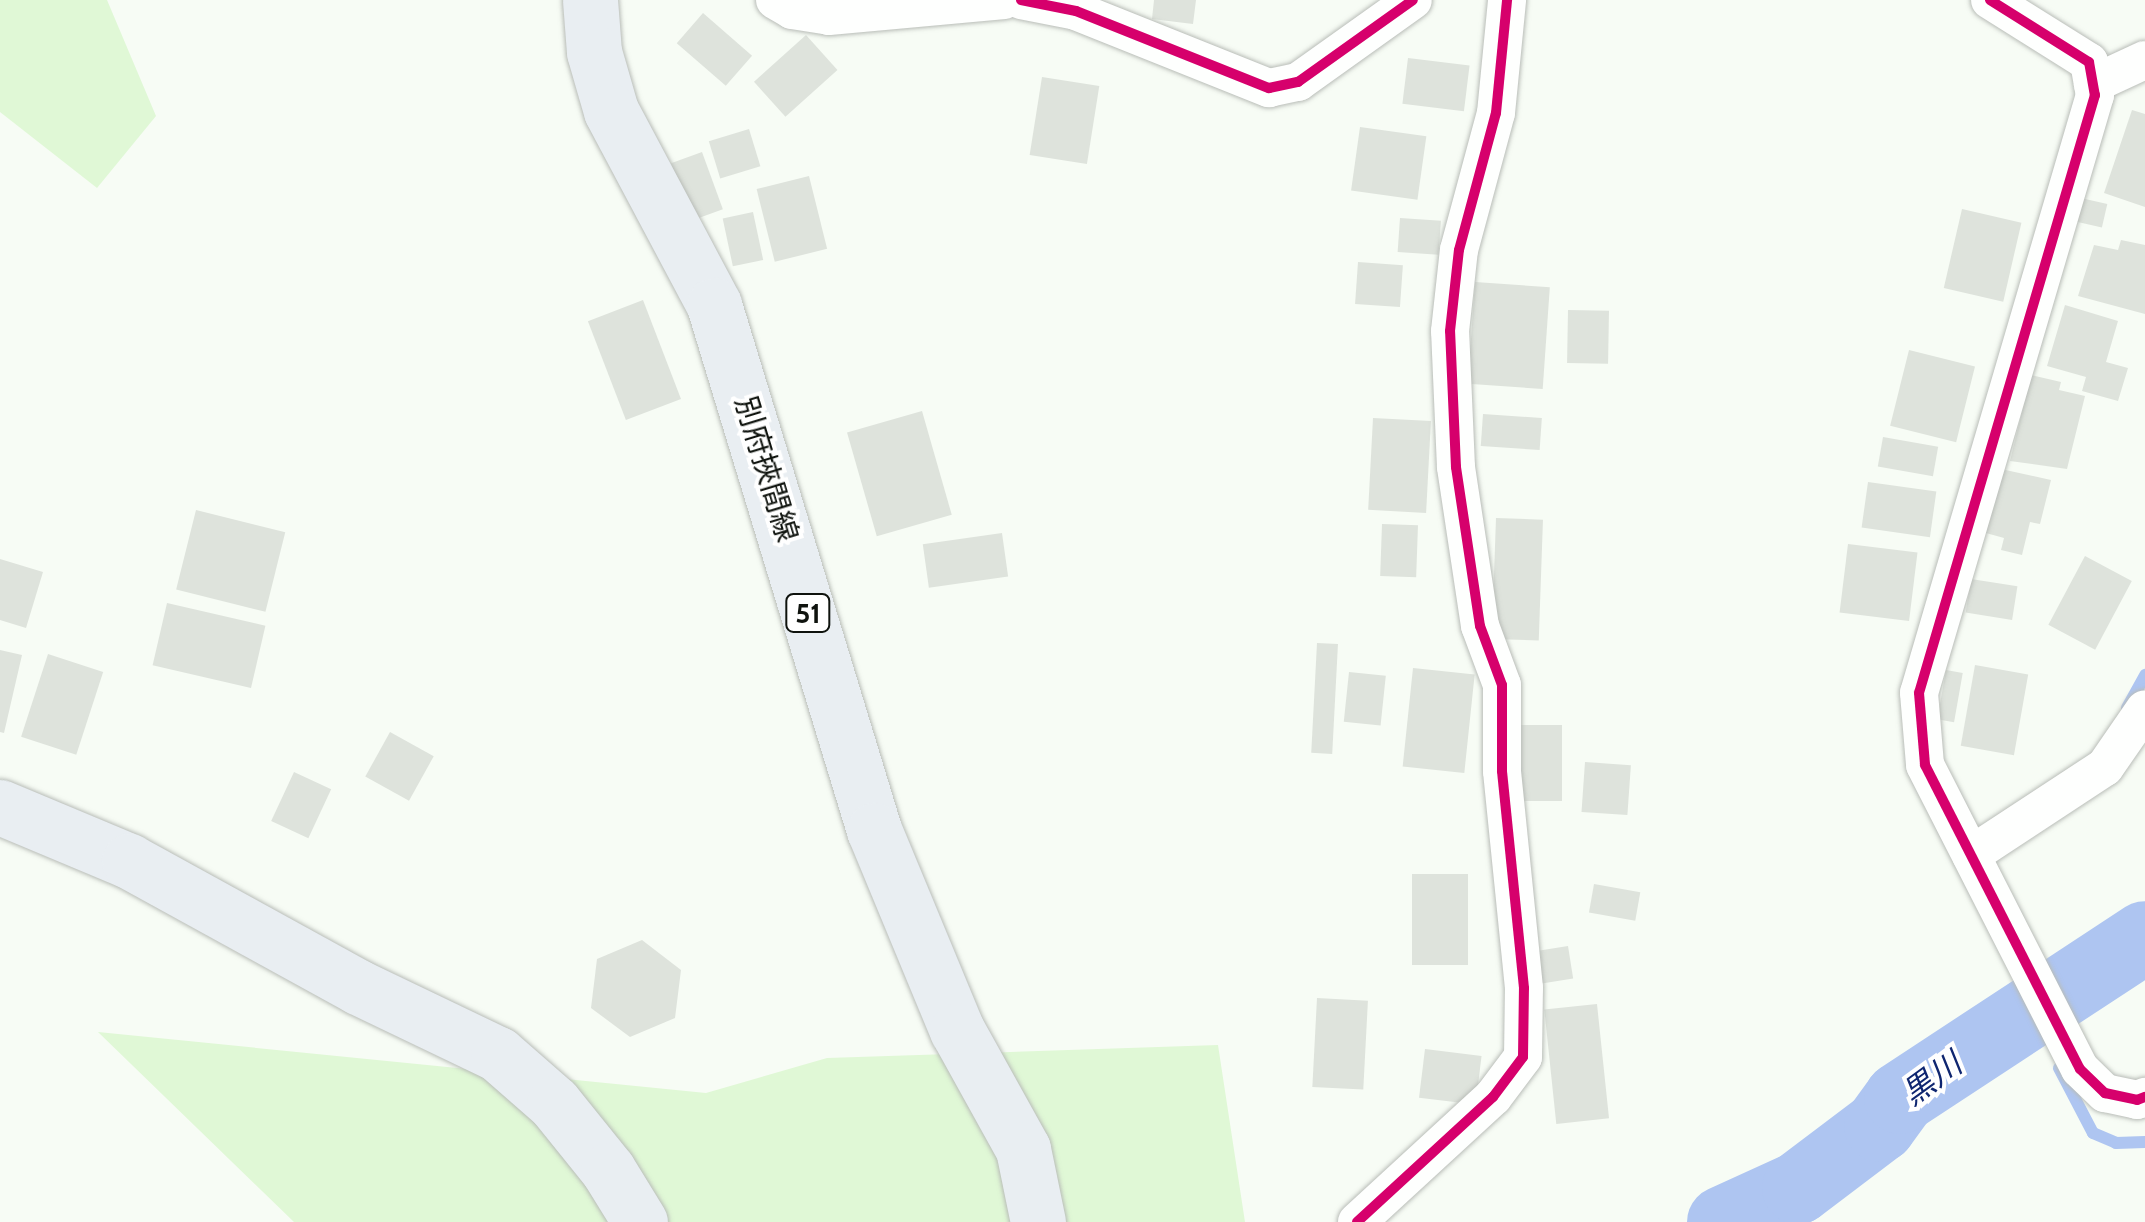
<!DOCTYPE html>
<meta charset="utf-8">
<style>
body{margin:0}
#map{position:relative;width:2145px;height:1222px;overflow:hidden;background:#f7fcf5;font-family:Cabin,"Noto Sans JP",sans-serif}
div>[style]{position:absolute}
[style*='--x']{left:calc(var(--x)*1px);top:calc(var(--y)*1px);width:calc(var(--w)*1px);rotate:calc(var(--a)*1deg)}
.green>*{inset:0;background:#e0f8d6}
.stream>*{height:12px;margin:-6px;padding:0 6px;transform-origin:6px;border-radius:6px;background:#aec5f1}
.river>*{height:72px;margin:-36px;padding:0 36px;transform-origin:36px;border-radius:36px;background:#aec5f1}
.building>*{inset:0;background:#dee3dc;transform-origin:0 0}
.roads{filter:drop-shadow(0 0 2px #b9bdb8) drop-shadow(0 0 2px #b9bdb8)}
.minor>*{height:38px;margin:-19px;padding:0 19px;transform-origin:19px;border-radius:19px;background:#fefffe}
.primary>*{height:55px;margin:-27.5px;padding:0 27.5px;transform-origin:27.5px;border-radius:27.5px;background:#e9eef2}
.cycleway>*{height:10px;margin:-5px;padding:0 5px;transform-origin:5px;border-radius:5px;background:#d6006c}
span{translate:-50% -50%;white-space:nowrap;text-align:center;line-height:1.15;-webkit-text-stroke:8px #fff;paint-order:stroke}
.shield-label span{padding:2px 8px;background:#fff;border:2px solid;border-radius:8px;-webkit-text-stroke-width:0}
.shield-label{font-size:28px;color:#0f130e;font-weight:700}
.street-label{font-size:30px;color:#0f130e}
.water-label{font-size:32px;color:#0f2670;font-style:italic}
</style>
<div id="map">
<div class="green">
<div style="clip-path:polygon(0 0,107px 0,156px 116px,97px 188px,0 112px)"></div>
<div style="clip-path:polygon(98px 1032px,706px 1093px,827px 1058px,1218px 1045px,1245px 1222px,294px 1222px)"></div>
</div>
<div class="stream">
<div style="--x:2127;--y:708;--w:38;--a:-61"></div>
<div style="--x:2059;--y:1068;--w:73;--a:62.4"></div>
<div style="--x:2093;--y:1133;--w:25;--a:23"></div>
<div style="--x:2116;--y:1143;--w:29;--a:-2"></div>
</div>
<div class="river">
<div style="--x:1723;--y:1222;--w:82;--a:-24.4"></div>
<div style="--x:1798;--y:1188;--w:103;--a:-37.1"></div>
<div style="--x:1880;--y:1126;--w:34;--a:-54"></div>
<div style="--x:1900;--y:1098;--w:293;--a:-33.3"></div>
</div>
<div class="building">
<div style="clip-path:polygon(1154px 0,1196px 0,1193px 24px,1152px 19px)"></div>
<div style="left:703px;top:13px;width:65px;height:40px;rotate:41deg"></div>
<div style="left:806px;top:35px;width:47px;height:70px;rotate:48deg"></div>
<div style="left:1408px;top:58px;width:62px;height:46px;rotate:7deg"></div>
<div style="left:1042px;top:77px;width:58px;height:79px;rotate:9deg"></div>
<div style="clip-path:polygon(2132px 110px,2145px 114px,2145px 207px,2104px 193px)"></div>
<div style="left:1360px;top:127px;width:67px;height:64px;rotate:8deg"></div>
<div style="left:749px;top:129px;width:39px;height:42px;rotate:73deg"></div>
<div style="left:702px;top:152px;width:61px;height:33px;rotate:70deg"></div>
<div style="left:809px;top:176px;width:75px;height:54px;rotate:76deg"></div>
<div style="left:2081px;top:198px;width:27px;height:24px;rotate:13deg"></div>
<div style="left:1962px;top:209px;width:61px;height:81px;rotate:13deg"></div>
<div style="left:753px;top:212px;width:49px;height:31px;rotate:78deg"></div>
<div style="left:1400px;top:218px;width:41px;height:34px;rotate:4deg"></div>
<div style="clip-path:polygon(2121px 240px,2145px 245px,2145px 314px,2078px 296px,2094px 245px,2118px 250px)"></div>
<div style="left:1358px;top:262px;width:45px;height:42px;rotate:4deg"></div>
<div style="left:1475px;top:282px;width:75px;height:102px;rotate:4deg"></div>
<div style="left:643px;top:300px;width:106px;height:59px;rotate:69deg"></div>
<div style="clip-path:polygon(2065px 305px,2118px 321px,2106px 362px,2128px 368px,2118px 401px,2082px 391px,2086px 377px,2047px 366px)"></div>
<div style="left:1568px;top:310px;width:41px;height:53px;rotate:1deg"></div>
<div style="left:1909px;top:350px;width:68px;height:78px;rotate:14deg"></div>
<div style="clip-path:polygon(2031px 375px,2061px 382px,2059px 390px,2085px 396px,2067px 469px,2010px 461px)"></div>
<div style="left:922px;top:411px;width:108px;height:78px;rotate:74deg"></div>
<div style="left:1483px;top:414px;width:59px;height:32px;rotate:4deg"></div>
<div style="left:1373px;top:418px;width:58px;height:92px;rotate:3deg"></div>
<div style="left:1883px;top:437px;width:56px;height:30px;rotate:10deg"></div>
<div style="clip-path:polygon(2001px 469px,2051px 480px,2040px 524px,2030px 522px,2022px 555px,2001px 550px,2004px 538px,1986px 533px)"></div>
<div style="left:1868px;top:482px;width:69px;height:46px;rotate:8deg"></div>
<div style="left:196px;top:510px;width:92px;height:82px;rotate:14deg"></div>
<div style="left:1496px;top:518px;width:47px;height:121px;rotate:2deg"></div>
<div style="left:1382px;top:524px;width:36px;height:52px;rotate:2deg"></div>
<div style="left:1002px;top:533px;width:44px;height:80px;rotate:82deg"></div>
<div style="left:1848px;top:544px;width:70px;height:69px;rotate:7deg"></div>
<div style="left:2085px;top:556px;width:53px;height:78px;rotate:28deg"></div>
<div style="clip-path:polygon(0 559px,43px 572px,26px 628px,0 620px)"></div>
<div style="left:1971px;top:579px;width:47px;height:34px;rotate:9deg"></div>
<div style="left:167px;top:603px;width:101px;height:64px;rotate:13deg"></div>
<div style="left:1317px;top:643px;width:21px;height:110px;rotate:3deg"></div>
<div style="clip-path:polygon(0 650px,22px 655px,4px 733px,0 732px)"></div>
<div style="left:48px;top:654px;width:58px;height:87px;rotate:18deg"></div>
<div style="left:1975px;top:665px;width:54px;height:82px;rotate:10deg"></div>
<div style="left:1413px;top:668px;width:62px;height:99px;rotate:6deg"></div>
<div style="left:1946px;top:670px;width:17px;height:50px;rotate:10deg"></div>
<div style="left:1349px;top:672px;width:37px;height:50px;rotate:6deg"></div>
<div style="left:1520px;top:725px;width:42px;height:76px"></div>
<div style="left:390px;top:732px;width:50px;height:51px;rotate:29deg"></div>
<div style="left:1585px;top:762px;width:46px;height:50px;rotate:4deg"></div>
<div style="left:294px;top:772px;width:41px;height:54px;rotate:25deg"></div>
<div style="left:1412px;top:874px;width:56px;height:91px"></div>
<div style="left:1594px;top:884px;width:47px;height:29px;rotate:10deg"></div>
<div style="clip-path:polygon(642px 940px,681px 970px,675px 1018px,630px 1037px,591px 1008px,597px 959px)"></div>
<div style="left:1568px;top:946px;width:33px;height:38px;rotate:81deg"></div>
<div style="left:1317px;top:998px;width:51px;height:89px;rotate:3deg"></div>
<div style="left:1597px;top:1004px;width:115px;height:53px;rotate:84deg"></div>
<div style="left:1425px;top:1049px;width:57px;height:49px;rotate:7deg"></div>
</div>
<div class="roads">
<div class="minor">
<div style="--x:775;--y:0;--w:20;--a:30"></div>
<div style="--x:792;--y:10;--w:37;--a:9"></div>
<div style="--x:829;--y:16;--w:176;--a:-5.2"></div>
<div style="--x:1021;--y:0;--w:56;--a:11.3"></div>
<div style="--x:1076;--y:11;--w:208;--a:21.8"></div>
<div style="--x:1269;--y:88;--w:30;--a:-12"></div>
<div style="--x:1298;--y:82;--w:141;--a:-35.5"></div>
<div style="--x:1990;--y:0;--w:117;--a:32.1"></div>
<div style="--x:2089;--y:62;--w:34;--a:80"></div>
<div style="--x:2095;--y:95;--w:623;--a:106.4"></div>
<div style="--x:1919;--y:693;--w:72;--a:85.2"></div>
<div style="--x:1925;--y:765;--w:341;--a:63"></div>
<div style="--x:2080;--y:1069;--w:35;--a:44"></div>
<div style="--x:2105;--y:1093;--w:33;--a:12"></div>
<div style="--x:2137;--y:1100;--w:9;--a:-21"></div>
<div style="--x:2093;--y:84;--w:57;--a:-24.8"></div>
<div style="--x:1971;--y:855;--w:160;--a:-33.3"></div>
<div style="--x:2105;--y:767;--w:70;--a:-55.4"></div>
<div style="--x:1357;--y:1222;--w:185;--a:-42.6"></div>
<div style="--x:1493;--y:1097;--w:50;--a:-53.1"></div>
<div style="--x:1523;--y:1057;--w:69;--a:-89.2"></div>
<div style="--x:1524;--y:988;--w:218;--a:-95.8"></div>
<div style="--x:1502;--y:771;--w:86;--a:-90"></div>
<div style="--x:1502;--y:685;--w:63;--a:-110.4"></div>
<div style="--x:1480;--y:626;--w:161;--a:-98.6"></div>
<div style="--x:1456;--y:467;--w:136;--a:-92.5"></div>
<div style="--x:1450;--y:331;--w:81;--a:-83.7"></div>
<div style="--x:1459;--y:250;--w:142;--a:-74.9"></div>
<div style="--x:1496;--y:113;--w:114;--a:-84.4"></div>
</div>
<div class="primary">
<div style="--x:590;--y:0;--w:52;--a:85.6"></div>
<div style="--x:594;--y:52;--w:61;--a:73.9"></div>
<div style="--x:611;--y:111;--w:220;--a:62"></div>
<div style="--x:714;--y:305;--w:549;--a:73.05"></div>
<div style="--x:874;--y:830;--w:217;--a:67.5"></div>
<div style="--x:957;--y:1030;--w:136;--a:61"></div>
<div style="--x:1023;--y:1149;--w:75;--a:78.4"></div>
<div style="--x:0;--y:807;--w:140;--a:22.7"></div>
<div style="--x:129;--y:861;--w:261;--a:28.8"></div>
<div style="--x:358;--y:987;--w:155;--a:25.6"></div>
<div style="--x:498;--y:1054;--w:74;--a:41.2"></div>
<div style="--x:554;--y:1103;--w:86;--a:51.1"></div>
<div style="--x:608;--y:1170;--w:61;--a:58.4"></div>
</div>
</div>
<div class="cycleway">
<div style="--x:1021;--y:0;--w:56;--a:11.3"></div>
<div style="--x:1076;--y:11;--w:208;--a:21.8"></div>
<div style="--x:1269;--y:88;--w:30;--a:-12"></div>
<div style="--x:1298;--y:82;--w:141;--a:-35.5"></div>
<div style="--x:1990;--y:0;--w:117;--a:32.1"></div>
<div style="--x:2089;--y:62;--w:34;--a:80"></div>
<div style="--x:2095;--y:95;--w:623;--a:106.4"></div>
<div style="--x:1919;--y:693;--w:72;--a:85.2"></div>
<div style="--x:1925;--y:765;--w:341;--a:63"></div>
<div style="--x:2080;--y:1069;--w:35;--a:44"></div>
<div style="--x:2105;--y:1093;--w:33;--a:12"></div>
<div style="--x:2137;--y:1100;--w:9;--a:-21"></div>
<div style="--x:1357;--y:1222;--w:185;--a:-42.6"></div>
<div style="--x:1493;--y:1097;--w:50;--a:-53.1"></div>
<div style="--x:1523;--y:1057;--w:69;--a:-89.2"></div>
<div style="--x:1524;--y:988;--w:218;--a:-95.8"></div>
<div style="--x:1502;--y:771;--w:86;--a:-90"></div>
<div style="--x:1502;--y:685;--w:63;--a:-110.4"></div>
<div style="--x:1480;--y:626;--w:161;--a:-98.6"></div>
<div style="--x:1456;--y:467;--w:136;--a:-92.5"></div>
<div style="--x:1450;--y:331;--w:81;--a:-83.7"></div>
<div style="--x:1459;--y:250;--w:142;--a:-74.9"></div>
<div style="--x:1496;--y:113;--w:114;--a:-84.4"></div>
</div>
<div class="shield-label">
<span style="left:808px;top:613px">51</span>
</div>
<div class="street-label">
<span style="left:766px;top:469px;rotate:73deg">別府挾間線</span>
</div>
<div class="water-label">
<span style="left:1932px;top:1079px;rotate:-36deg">黒川</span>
</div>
</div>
